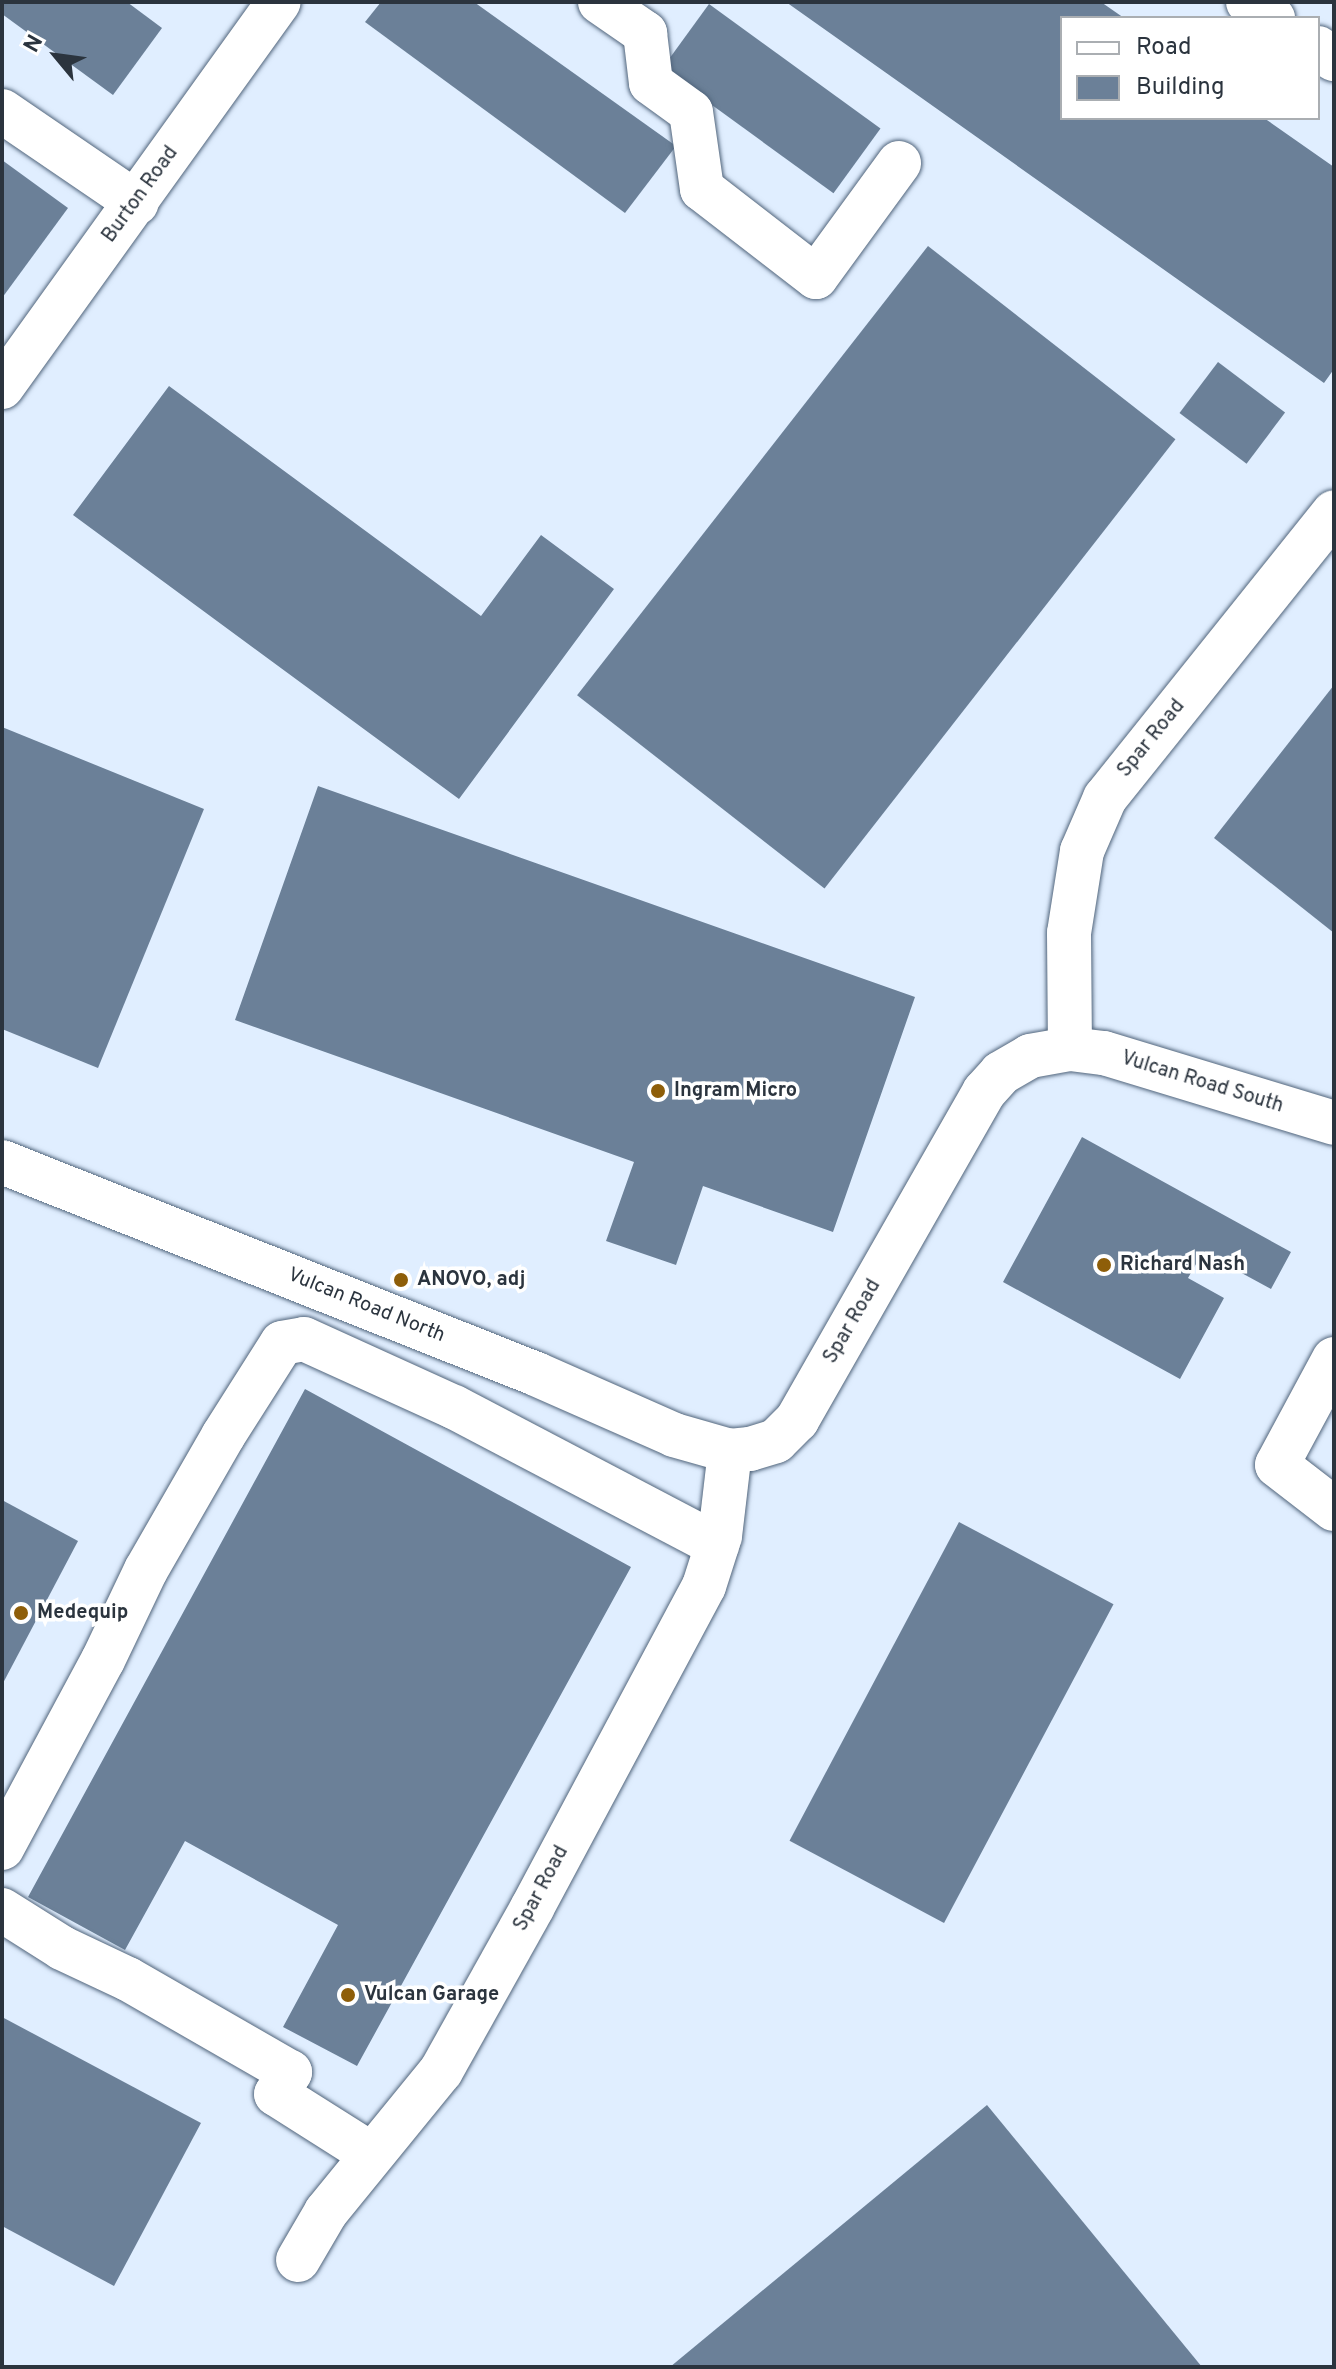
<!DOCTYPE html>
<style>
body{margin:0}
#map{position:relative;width:1336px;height:2369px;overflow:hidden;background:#e0eeff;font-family:Overpass,sans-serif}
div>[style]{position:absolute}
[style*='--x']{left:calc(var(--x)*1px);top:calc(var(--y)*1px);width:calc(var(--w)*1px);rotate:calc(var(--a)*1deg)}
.building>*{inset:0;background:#6b8098;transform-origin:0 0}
.roads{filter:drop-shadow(0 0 2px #51657c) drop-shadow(0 0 2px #51657c)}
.minor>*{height:44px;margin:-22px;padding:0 22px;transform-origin:22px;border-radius:22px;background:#fff}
.dots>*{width:22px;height:22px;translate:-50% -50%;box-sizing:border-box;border:4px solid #fff;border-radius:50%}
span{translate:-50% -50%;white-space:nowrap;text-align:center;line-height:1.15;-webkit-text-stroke:7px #fff;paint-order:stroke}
.street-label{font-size:20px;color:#2b343e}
.poi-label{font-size:20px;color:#2b343e;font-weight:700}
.left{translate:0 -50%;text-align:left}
.frame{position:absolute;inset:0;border:4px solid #2b343e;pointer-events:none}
.legend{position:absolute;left:1060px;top:16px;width:260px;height:104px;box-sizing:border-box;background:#fff;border:2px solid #aaaeb2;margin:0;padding:10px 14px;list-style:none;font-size:24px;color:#2b343e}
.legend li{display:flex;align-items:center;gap:16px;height:40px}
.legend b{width:40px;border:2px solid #aaaeb2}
.north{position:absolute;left:16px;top:16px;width:80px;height:80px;-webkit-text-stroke:6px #fff;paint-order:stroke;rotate:299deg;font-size:22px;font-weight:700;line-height:32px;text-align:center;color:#2b343e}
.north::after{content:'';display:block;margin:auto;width:28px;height:36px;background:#2b343e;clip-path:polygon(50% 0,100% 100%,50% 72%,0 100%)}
</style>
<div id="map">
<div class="building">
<div style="clip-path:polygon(2px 2px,127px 2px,162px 28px,113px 95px,2px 14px)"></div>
<div style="clip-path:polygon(381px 2px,474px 2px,676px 146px,625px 213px,365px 22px)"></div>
<div style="clip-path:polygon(786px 2px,1101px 2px,1124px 18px,1062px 18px,1062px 118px,1264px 118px,1334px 167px,1334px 369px,1324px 383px)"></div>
<div style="left:709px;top:4px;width:212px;height:80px;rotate:36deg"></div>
<div style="clip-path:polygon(2px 160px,68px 208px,2px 298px)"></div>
<div style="left:928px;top:246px;width:314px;height:570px;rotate:38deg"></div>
<div style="left:1218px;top:362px;width:84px;height:64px;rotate:37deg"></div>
<div style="clip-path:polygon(169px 386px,481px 616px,541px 535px,614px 589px,459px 799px,73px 515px)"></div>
<div style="clip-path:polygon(1334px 685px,1334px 933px,1214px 838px)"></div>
<div style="clip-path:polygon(2px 727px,204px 809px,98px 1068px,2px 1029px)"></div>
<div style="clip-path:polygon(318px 786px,915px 997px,833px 1232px,703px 1186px,676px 1265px,606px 1241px,634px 1162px,235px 1020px)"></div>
<div style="clip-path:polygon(1082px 1137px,1291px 1252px,1271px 1289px,1203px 1252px,1188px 1278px,1224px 1298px,1180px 1379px,1003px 1282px)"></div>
<div style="clip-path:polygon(305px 1389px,631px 1567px,357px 2066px,283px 2027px,338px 1925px,185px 1841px,125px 1950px,28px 1897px)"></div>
<div style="clip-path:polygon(2px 1500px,78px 1541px,2px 1685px)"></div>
<div style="left:959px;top:1522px;width:175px;height:361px;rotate:28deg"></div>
<div style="clip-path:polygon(2px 2017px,201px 2123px,114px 2286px,2px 2226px)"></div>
<div style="clip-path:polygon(987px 2105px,1202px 2367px,670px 2367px)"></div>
</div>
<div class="roads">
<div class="minor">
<div style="--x:600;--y:2;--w:55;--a:34.6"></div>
<div style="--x:645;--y:33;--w:50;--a:83.2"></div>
<div style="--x:651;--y:83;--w:49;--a:35.9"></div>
<div style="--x:691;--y:112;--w:78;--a:81.9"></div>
<div style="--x:702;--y:189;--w:144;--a:37.7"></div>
<div style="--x:816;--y:277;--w:141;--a:-53.9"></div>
<div style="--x:1248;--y:2;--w:30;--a:33"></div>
<div style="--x:1318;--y:48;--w:19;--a:35"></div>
<div style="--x:2;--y:111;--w:163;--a:34.3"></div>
<div style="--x:2;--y:387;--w:474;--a:-54.3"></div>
<div style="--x:1070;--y:1049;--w:116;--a:-90.5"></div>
<div style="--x:1069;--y:933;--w:83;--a:-81"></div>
<div style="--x:1082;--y:851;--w:58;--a:-66.5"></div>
<div style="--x:1105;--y:798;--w:366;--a:-51.3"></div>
<div style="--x:2;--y:1162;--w:575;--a:21.65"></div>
<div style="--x:536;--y:1374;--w:151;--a:23.8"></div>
<div style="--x:674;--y:1435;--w:58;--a:15.9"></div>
<div style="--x:730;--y:1451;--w:20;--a:-6"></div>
<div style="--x:750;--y:1449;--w:27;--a:-17"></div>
<div style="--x:776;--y:1441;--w:30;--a:-45"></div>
<div style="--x:797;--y:1420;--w:378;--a:-60.3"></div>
<div style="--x:984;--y:1092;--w:25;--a:-48"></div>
<div style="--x:1001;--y:1073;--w:34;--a:-30"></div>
<div style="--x:1030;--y:1056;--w:41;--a:-9.9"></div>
<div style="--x:1070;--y:1049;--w:34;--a:7"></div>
<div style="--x:1104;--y:1053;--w:240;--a:16.9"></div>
<div style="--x:1334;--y:1359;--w:120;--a:118.3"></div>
<div style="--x:1277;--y:1465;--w:72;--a:37.7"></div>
<div style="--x:2;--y:1848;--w:213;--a:-61.8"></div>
<div style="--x:103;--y:1660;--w:100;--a:-64.5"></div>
<div style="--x:146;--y:1570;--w:155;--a:-60.1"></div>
<div style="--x:223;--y:1436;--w:110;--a:-57.6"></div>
<div style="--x:282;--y:1343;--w:22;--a:-10"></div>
<div style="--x:304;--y:1339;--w:165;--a:24.4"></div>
<div style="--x:454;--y:1407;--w:297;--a:27.7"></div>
<div style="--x:2;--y:1910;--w:71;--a:32.3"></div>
<div style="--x:62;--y:1948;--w:73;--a:25.2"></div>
<div style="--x:128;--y:1979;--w:187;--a:29.9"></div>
<div style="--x:290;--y:2072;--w:26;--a:122"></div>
<div style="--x:276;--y:2094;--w:112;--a:32.3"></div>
<div style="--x:298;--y:2260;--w:56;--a:-59.7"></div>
<div style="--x:326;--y:2212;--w:182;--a:-50.8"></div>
<div style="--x:441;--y:2071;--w:187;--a:-60.8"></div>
<div style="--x:532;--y:1908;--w:365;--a:-61.9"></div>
<div style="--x:704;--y:1586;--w:52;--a:-72.3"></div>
<div style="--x:720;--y:1536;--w:86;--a:-83.3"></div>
</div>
</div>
<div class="dots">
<div style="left:658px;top:1091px;background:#8e5e09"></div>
<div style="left:1104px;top:1265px;background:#8e5e09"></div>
<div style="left:401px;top:1280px;background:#8e5e09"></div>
<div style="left:21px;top:1613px;background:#8e5e09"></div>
<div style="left:348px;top:1995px;background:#8e5e09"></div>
</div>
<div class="street-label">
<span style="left:141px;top:195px;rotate:-54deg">Burton Road</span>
<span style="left:1152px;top:739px;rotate:-51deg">Spar Road</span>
<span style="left:1202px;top:1083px;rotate:17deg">Vulcan Road South</span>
<span style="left:366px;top:1306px;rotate:22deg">Vulcan Road North</span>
<span style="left:853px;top:1322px;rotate:-60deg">Spar Road</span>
<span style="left:542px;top:1889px;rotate:-62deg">Spar Road</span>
</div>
<div class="poi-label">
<span class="left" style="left:674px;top:1091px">Ingram Micro</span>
<span class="left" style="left:1120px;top:1265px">Richard Nash</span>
<span class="left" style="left:417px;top:1280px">ANOVO, adj</span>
<span class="left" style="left:37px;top:1613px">Medequip</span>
<span class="left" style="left:364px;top:1995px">Vulcan Garage</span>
</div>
<div class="frame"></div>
<ul class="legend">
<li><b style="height:10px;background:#fff"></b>Road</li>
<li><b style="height:22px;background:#6b8098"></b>Building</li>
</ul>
<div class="north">N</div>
</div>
